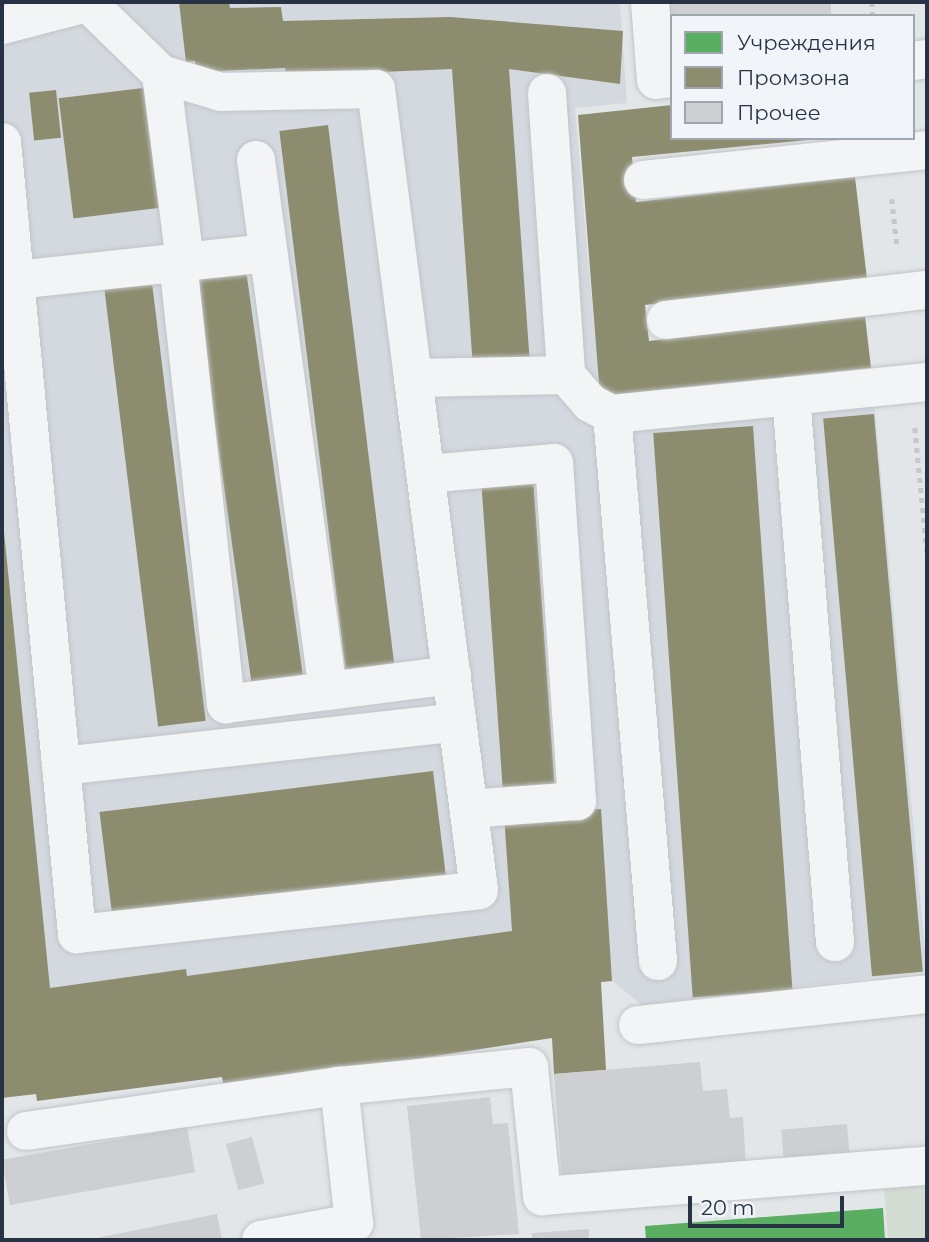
<!DOCTYPE html>
<meta charset="utf-8">
<style>
body{margin:0}
#map{position:relative;width:929px;height:1242px;overflow:hidden;background:#e3e6e9;font-family:Montserrat,sans-serif}
div>[style]{position:absolute}
[style*='--x']{left:calc(var(--x)*1px);top:calc(var(--y)*1px);width:calc(var(--w)*1px);rotate:calc(var(--a)*1deg)}
.built>*{inset:0;background:#d4d9e0}
.green>*{inset:0;background:#d4ddd3}
.public>*{inset:0;background:#5aae61}
.industry>*{inset:0;background:#8c8c6e;transform-origin:0 0}
.building>*{inset:0;background:#cdcfd3;transform-origin:0 0}
.path>*{height:4.5px;margin-top:-2.25px;transform-origin:0;background:repeating-linear-gradient(90deg,#c4c7cc 0 5px,transparent 0 10px)}
.roads{filter:drop-shadow(0 0 2px #c1c4c7) drop-shadow(0 0 2px #c1c4c7)}
.minor>*{height:38px;margin:-19px;padding:0 19px;transform-origin:19px;border-radius:19px;background:#f3f4f5}
span{translate:-50% -50%;white-space:nowrap;text-align:center;line-height:1.15;-webkit-text-stroke:7px #f1f4f8;paint-order:stroke}
.frame{position:absolute;inset:0;border:4px solid #273245;pointer-events:none}
.legend{position:absolute;left:670px;top:14px;width:245px;height:126px;box-sizing:border-box;background:#f1f4f8;border:2px solid #a0a6b0;margin:0;padding:9px 12px;list-style:none;font-size:21px;color:#273245}
.legend li{display:flex;align-items:center;gap:14px;height:35px}
.legend b{width:35px;border:2px solid #a0a6b0}
.scale{position:absolute;left:688px;top:1196px;width:156px;height:32px;box-sizing:border-box;border:4px solid #273245;border-top:0;padding-left:9px;font-size:21px;line-height:24px;white-space:nowrap;color:#273245;-webkit-text-stroke:5px #f1f4f8;paint-order:stroke}
</style>
<div id="map">
<div class="built">
<div style="clip-path:polygon(2px 2px,620px 2px,627px 103px,575px 108px,600px 396px,871px 368px,927px 971px,642px 1005px,612px 981px,2px 1030px)"></div>
</div>
<div class="green">
<div style="clip-path:polygon(927px 1183px,927px 1240px,888px 1240px,884px 1187px)"></div>
</div>
<div class="public">
<div style="clip-path:polygon(883px 1208px,885px 1240px,646px 1240px,645px 1226px)"></div>
</div>
<div class="industry">
<div style="clip-path:polygon(179px 2px,229px 2px,230px 8px,281px 7px,283px 21px,450px 17px,623px 31px,620px 84px,509px 69px,530px 365px,473px 368px,452px 69px,286px 76px,285px 68px,196px 72px,195px 61px,186px 62px)"></div>
<div style="left:151px;top:87px;width:121px;height:93px;rotate:83deg"></div>
<div style="left:56px;top:90px;width:48px;height:27px;rotate:84deg"></div>
<div style="clip-path:polygon(672px 105px,672px 138px,808px 140px,632px 157px,636px 202px,855px 177px,867px 279px,645px 305px,649px 341px,865px 316px,871px 368px,600px 396px,578px 115px)"></div>
<div style="left:328px;top:125px;width:545px;height:49px;rotate:83deg"></div>
<div style="left:246px;top:270px;width:414px;height:52px;rotate:82deg"></div>
<div style="left:152px;top:283px;width:441px;height:48px;rotate:83deg"></div>
<div style="left:874px;top:414px;width:560px;height:51px;rotate:85deg"></div>
<div style="left:753px;top:426px;width:566px;height:100px;rotate:86deg"></div>
<div style="left:533px;top:476px;width:318px;height:52px;rotate:86deg"></div>
<div style="clip-path:polygon(2px 512px,50px 988px,186px 969px,187px 976px,512px 931px,504px 815px,601px 809px,612px 981px,601px 982px,606px 1070px,554px 1074px,552px 1038px,224px 1089px,222px 1077px,37px 1101px,36px 1094px,2px 1098px)"></div>
<div style="left:433px;top:771px;width:105px;height:336px;rotate:83deg"></div>
</div>
<div class="building">
<div style="left:668px;top:2px;width:163px;height:14px"></div>
<div style="clip-path:polygon(700px 1062px,703px 1091px,727px 1089px,730px 1118px,743px 1117px,746px 1165px,562px 1180px,554px 1074px)"></div>
<div style="clip-path:polygon(490px 1097px,493px 1124px,508px 1123px,519px 1234px,421px 1240px,407px 1106px)"></div>
<div style="left:847px;top:1124px;width:33px;height:66px;rotate:85deg"></div>
<div style="left:187px;top:1127px;width:46px;height:188px;rotate:80deg"></div>
<div style="left:252px;top:1137px;width:48px;height:27px;rotate:75deg"></div>
<div style="clip-path:polygon(217px 1214px,222px 1240px,91px 1240px,91px 1239px)"></div>
<div style="clip-path:polygon(589px 1229px,589px 1240px,532px 1240px,532px 1233px)"></div>
</div>
<div class="path">
<div style="--x:872;--y:2;--w:14;--a:86"></div>
<div style="--x:892;--y:199;--w:47;--a:83.9"></div>
<div style="--x:915;--y:428;--w:126;--a:84.5"></div>
</div>
<div class="roads">
<div class="minor">
<div style="--x:87;--y:2;--w:103;--a:44.2"></div>
<div style="--x:161;--y:74;--w:63;--a:16.7"></div>
<div style="--x:221;--y:92;--w:155;--a:-1.1"></div>
<div style="--x:376;--y:89;--w:291;--a:82.7"></div>
<div style="--x:413;--y:378;--w:153;--a:-1.1"></div>
<div style="--x:566;--y:375;--w:37;--a:49"></div>
<div style="--x:590;--y:403;--w:25;--a:27"></div>
<div style="--x:612;--y:414;--w:180;--a:-5.7"></div>
<div style="--x:791;--y:396;--w:548;--a:85.39"></div>
<div style="--x:650;--y:2;--w:78;--a:85.6"></div>
<div style="--x:656;--y:80;--w:16;--a:-7"></div>
<div style="--x:2;--y:25;--w:88;--a:-14.5"></div>
<div style="--x:913;--y:61;--w:14;--a:-8"></div>
<div style="--x:161;--y:74;--w:189;--a:82.7"></div>
<div style="--x:547;--y:93;--w:283;--a:86.1"></div>
<div style="--x:2;--y:142;--w:796;--a:84.59"></div>
<div style="--x:77;--y:934;--w:404;--a:-6.2"></div>
<div style="--x:479;--y:890;--w:516;--a:-97.35"></div>
<div style="--x:256;--y:160;--w:536;--a:82.28"></div>
<div style="--x:643;--y:180;--w:286;--a:-6"></div>
<div style="--x:178;--y:262;--w:445;--a:83.8"></div>
<div style="--x:226;--y:704;--w:228;--a:-7.3"></div>
<div style="--x:15;--y:280;--w:254;--a:-6.1"></div>
<div style="--x:666;--y:320;--w:263;--a:-6.6"></div>
<div style="--x:791;--y:396;--w:137;--a:-5.9"></div>
<div style="--x:612;--y:414;--w:549;--a:85.19"></div>
<div style="--x:426;--y:474;--w:128;--a:-4.9"></div>
<div style="--x:554;--y:463;--w:339;--a:86.1"></div>
<div style="--x:577;--y:801;--w:108;--a:175.8"></div>
<div style="--x:61;--y:766;--w:398;--a:-6.3"></div>
<div style="--x:638;--y:1025;--w:291;--a:-6.1"></div>
<div style="--x:26;--y:1131;--w:316;--a:-8.2"></div>
<div style="--x:261;--y:1240;--w:95;--a:-10.4"></div>
<div style="--x:354;--y:1223;--w:138;--a:-96.2"></div>
<div style="--x:339;--y:1086;--w:191;--a:-5.7"></div>
<div style="--x:529;--y:1067;--w:130;--a:84.2"></div>
<div style="--x:542;--y:1196;--w:386;--a:-4.5"></div>
</div>
</div>
<div class="frame"></div>
<ul class="legend">
<li><b style="height:19px;background:#5aae61"></b>Учреждения</li>
<li><b style="height:19px;background:#8c8c6e"></b>Промзона</li>
<li><b style="height:19px;background:#cdcfd3"></b>Прочее</li>
</ul>
<div class="scale">20 m</div>
</div>
